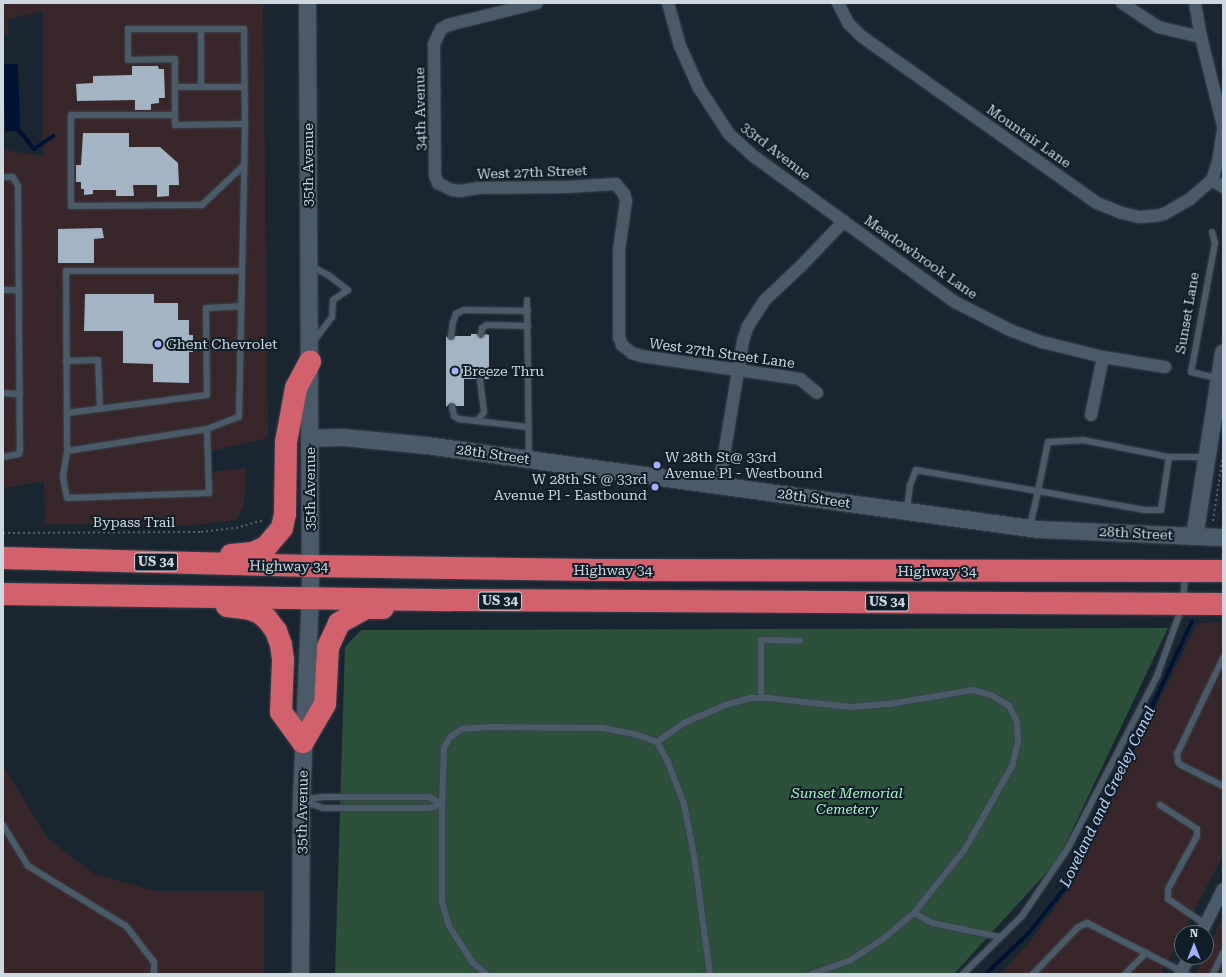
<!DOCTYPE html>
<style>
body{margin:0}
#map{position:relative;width:1226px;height:977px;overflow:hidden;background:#192632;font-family:"Roboto Serif",serif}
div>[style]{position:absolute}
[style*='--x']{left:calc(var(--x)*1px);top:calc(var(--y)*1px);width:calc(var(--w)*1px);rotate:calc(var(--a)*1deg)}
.commercial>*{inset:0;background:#39262a}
.green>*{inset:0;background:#2b513b}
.water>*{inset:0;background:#001233;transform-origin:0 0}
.stream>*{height:3.5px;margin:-1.75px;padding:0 1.75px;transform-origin:1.75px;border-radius:1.75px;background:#001233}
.building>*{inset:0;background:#a3b4c4}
.path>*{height:2px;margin-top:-1px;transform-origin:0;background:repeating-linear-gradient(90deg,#55616c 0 2px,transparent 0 5px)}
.roads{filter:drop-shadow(0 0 1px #39434d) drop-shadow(0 0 1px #39434d)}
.lane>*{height:6px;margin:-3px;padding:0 3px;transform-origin:3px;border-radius:3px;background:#4b5a68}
.street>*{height:12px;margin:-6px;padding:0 6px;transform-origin:6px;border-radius:6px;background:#4b5a68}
.secondary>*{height:17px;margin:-8.5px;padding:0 8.5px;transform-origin:8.5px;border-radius:8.5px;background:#4b5a68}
.highway>*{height:22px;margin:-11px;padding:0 11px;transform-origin:11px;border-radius:11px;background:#d2616c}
.dots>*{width:11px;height:11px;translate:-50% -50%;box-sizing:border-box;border:2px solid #0f1d28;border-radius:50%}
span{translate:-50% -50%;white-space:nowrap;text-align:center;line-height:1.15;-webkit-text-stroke:4px #0f1d28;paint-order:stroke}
.shield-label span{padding:1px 3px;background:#0f1d28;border:1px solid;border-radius:3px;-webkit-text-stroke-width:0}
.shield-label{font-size:13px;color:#cfd8e0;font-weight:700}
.street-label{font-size:14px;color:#cfd8e0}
.poi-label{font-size:14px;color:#cfd8e0}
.left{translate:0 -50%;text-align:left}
.right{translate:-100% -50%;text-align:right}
.park-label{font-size:14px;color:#a7f6c6;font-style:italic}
.water-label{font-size:15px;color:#b9d5fc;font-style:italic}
.frame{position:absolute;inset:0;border:4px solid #cfd8e0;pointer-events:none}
.north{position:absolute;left:1174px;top:925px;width:40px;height:40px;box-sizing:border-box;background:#0f1d28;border:1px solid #5c6872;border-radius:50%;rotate:0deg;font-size:11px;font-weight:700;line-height:16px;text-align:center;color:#cfd8e0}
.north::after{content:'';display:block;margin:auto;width:14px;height:18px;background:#a3b2fd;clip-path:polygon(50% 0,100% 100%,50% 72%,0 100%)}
</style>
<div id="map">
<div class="commercial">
<div style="clip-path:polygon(3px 3px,263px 3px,268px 438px,212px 451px,212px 472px,246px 468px,244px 506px,236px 520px,192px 525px,45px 524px,44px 481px,3px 488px,3px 150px,43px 156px,43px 11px,7px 19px,9px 32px,3px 37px)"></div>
<div style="clip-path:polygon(1223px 622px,1223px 855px,1161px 974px,1001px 974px,1035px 935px,1074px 882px,1132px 756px,1198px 623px)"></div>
<div style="clip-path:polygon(3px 766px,48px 839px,94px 874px,155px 891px,264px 891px,264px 974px,3px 974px)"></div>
<div style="clip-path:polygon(1223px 916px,1223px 974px,1196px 974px,1204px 957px,1206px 957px,1206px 953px)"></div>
</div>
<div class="green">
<div style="clip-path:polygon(1168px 628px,1058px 860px,954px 974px,335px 974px,345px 647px,361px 630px)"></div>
</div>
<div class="water">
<div style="left:18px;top:64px;width:67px;height:15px;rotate:88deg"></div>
</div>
<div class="stream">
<div style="--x:20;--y:131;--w:23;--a:52"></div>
<div style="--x:34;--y:149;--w:23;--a:-34"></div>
<div style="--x:986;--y:974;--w:58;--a:-43.6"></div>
<div style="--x:1028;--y:934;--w:65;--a:-51.2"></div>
<div style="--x:1069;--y:883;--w:289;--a:-64.8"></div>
</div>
<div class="building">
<div style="clip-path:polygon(132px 66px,158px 66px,159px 69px,164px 69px,165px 98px,159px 98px,159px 103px,151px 104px,151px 110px,135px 110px,135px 100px,77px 101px,76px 84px,93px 83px,93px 76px,132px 75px)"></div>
<div style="clip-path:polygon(83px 133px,129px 133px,129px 147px,160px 147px,178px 163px,179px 185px,169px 185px,169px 196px,157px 197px,157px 185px,133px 185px,134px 196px,116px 196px,116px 190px,93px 190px,93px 194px,84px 195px,84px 189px,81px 189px,81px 182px,76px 182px,76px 165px,81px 165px)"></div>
<div style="clip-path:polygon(102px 228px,104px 238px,94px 239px,94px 263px,58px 263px,58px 229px)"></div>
<div style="clip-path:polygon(85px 294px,154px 294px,154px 303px,178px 303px,178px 320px,189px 320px,189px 335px,193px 335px,193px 352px,189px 352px,189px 383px,153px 382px,153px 364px,123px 363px,123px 331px,84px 331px)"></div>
<div style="clip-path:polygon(471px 334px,477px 334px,481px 338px,485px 334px,489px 335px,489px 379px,485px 379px,483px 376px,480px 375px,476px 379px,464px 379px,464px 406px,456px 406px,451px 403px,446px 407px,446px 336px,451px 340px,455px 336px,471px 336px)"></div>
</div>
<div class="path">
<div style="--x:1213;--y:521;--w:67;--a:-81.4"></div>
<div style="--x:3;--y:533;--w:198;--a:-0.3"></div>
<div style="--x:201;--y:532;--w:35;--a:-7"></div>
<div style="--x:236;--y:528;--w:29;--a:-16"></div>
</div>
<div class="roads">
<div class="lane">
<div style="--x:201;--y:29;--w:58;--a:90"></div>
<div style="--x:175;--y:87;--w:69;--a:0"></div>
<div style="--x:175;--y:115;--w:104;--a:180"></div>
<div style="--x:71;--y:115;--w:91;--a:90"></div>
<div style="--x:71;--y:206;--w:131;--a:-0.4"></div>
<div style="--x:202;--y:205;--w:58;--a:-43.6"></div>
<div style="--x:3;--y:177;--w:10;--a:0"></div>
<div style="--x:13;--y:177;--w:10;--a:61"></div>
<div style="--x:18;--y:186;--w:263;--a:89.6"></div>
<div style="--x:20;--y:449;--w:5;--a:101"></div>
<div style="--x:19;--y:454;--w:16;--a:169"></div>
<div style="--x:1212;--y:232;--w:11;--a:75"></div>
<div style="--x:1215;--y:243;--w:131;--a:100.5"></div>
<div style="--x:1191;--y:372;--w:28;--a:13"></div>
<div style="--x:311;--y:266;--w:19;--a:28"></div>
<div style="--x:328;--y:275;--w:25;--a:37"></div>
<div style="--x:348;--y:290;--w:18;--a:146"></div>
<div style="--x:333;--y:300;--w:17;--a:93"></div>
<div style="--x:332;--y:317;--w:31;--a:127"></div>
<div style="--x:3;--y:290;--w:16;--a:0"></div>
<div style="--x:527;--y:300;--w:158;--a:89.3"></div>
<div style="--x:481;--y:334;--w:6;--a:-81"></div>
<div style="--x:482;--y:328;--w:6;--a:-31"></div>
<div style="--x:487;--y:325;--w:41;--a:1.4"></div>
<div style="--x:451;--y:336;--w:14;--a:-82"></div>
<div style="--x:453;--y:322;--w:9;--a:-69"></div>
<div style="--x:456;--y:314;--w:9;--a:-27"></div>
<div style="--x:464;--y:310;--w:64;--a:0.9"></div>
<div style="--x:66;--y:361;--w:32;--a:-2"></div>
<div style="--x:98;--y:360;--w:49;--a:87.7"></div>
<div style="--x:3;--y:393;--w:17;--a:3"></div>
<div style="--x:452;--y:407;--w:9;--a:77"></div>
<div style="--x:454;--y:416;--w:6;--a:31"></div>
<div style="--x:459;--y:419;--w:70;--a:6.5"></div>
<div style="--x:67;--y:413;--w:141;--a:-7.3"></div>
<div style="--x:207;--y:395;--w:87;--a:-90.7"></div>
<div style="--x:206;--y:308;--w:35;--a:-3"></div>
<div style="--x:477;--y:421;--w:11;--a:-52"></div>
<div style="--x:484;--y:412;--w:33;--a:-97"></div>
<div style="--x:207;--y:429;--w:64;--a:88.2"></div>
<div style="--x:209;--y:493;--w:142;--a:178"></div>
<div style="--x:67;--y:498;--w:21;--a:-101"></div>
<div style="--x:63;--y:477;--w:26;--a:-81"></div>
<div style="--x:67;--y:451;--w:180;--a:-90.3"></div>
<div style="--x:66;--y:271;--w:175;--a:0"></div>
<div style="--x:67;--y:451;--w:142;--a:-8.9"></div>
<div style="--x:207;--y:429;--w:34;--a:-21"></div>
<div style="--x:239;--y:417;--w:293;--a:-88.8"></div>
<div style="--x:245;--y:124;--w:95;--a:-90.6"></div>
<div style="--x:244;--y:29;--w:116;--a:180"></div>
<div style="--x:128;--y:29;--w:31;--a:90"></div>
<div style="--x:128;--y:60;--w:47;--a:-1.2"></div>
<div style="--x:175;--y:59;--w:66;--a:90"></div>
<div style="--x:175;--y:125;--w:70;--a:-0.8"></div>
<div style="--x:907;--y:509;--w:24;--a:-83"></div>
<div style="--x:910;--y:485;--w:16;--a:-68"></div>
<div style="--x:916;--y:470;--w:124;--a:9.8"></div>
<div style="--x:1038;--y:491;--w:50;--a:-78.5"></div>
<div style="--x:1048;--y:442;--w:35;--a:-3"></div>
<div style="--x:1083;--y:440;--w:88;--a:11.2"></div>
<div style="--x:1030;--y:526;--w:36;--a:-77"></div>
<div style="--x:1038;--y:491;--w:109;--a:10.1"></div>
<div style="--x:1145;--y:510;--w:16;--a:0"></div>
<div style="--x:1161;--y:510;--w:54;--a:-81.4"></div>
<div style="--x:1169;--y:457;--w:36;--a:0"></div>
<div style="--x:1223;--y:658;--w:106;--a:115.6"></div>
<div style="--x:1177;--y:754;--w:8;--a:83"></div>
<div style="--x:1178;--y:762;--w:4;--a:45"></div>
<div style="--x:1181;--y:765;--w:47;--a:26.6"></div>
<div style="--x:761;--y:698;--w:58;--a:-90"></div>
<div style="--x:761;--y:640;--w:39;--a:1"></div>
<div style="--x:657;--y:742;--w:33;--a:-35"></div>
<div style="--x:684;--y:723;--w:45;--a:-23.7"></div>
<div style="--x:725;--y:705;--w:27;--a:-15"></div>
<div style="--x:751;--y:698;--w:17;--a:0"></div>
<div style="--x:768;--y:698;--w:83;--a:6.2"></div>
<div style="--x:851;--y:707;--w:38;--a:-5"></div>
<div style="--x:889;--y:704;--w:85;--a:-9.5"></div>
<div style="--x:973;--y:690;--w:19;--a:16"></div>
<div style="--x:991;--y:695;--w:21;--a:31"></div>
<div style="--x:1009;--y:706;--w:18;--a:63"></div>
<div style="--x:1017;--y:722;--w:19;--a:87"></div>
<div style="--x:1018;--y:741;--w:26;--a:103"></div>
<div style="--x:1012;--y:766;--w:95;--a:119.5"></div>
<div style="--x:965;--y:849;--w:82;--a:128.6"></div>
<div style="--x:914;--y:913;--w:40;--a:140"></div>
<div style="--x:883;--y:939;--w:38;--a:147"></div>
<div style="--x:851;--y:960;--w:41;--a:160.3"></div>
<div style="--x:301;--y:800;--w:22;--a:-8"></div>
<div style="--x:323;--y:797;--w:106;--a:0"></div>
<div style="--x:429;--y:797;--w:15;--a:28"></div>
<div style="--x:303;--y:801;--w:21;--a:19"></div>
<div style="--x:323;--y:808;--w:106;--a:0"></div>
<div style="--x:429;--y:808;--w:14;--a:-17"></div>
<div style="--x:1160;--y:805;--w:44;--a:33"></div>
<div style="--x:1197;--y:829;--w:7;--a:90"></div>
<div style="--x:1197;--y:836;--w:60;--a:118.7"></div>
<div style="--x:1168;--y:889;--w:10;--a:90"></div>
<div style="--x:1168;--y:899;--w:45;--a:34"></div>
<div style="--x:3;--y:825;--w:48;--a:58.6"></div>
<div style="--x:28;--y:866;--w:115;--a:31.5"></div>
<div style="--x:126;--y:926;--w:46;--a:52.1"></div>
<div style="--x:154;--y:962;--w:12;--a:90"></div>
<div style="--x:914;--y:913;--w:21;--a:29"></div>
<div style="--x:932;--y:923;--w:69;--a:11.6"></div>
<div style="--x:486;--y:974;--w:17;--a:-140"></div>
<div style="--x:473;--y:963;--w:44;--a:-123"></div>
<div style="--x:449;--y:926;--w:26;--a:-106"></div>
<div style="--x:442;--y:901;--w:97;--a:-90"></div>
<div style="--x:442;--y:804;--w:56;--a:-88"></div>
<div style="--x:444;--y:748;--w:13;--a:-61"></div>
<div style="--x:450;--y:737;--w:14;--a:-34"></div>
<div style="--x:462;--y:729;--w:27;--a:-4"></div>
<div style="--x:489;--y:727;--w:114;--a:0.5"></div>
<div style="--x:603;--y:728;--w:33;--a:11"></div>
<div style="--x:635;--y:734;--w:23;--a:20"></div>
<div style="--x:657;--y:742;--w:21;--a:61"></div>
<div style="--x:667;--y:760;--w:47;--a:68.9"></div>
<div style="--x:684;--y:804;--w:53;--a:79.1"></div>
<div style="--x:694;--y:856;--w:119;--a:82.3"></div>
<div style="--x:963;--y:974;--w:83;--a:-44.5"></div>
<div style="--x:1022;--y:916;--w:82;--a:-55.9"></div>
<div style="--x:1068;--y:848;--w:194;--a:-62.6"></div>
<div style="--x:1157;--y:676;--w:77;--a:-70.1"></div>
<div style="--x:1183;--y:604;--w:30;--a:-86"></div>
<div style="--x:1033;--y:974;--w:65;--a:-46.2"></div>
<div style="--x:1078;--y:927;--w:10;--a:-24"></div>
<div style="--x:1087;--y:923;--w:112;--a:27"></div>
<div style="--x:1125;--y:974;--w:30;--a:-45"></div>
<div style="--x:1213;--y:974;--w:23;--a:-65"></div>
</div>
<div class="street">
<div style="--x:537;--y:3;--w:92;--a:166.1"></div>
<div style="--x:448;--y:25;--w:8;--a:150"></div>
<div style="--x:441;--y:29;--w:17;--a:115"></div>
<div style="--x:434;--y:44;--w:132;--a:89.6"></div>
<div style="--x:435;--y:176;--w:8;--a:67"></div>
<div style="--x:438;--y:183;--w:16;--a:27"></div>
<div style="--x:452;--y:190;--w:8;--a:7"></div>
<div style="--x:460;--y:191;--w:18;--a:-9"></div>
<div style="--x:478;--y:188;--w:88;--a:-0.7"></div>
<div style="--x:566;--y:187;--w:50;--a:-3.4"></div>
<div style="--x:616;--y:184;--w:13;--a:51"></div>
<div style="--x:624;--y:194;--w:7;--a:74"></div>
<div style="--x:626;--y:201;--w:50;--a:98"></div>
<div style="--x:619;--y:251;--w:86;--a:90"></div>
<div style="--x:619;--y:337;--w:9;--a:69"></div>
<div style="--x:622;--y:345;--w:13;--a:39"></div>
<div style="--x:632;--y:353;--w:9;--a:18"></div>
<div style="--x:641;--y:356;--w:161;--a:8.2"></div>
<div style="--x:800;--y:379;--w:22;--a:39"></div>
<div style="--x:668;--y:3;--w:45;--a:74.4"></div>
<div style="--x:680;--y:46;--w:46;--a:65.7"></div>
<div style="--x:699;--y:88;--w:55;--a:56.9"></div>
<div style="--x:729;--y:134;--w:36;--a:42"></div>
<div style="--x:756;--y:158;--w:246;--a:35.9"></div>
<div style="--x:955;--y:302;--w:62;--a:27"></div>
<div style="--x:1010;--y:330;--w:34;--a:21"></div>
<div style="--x:1042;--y:342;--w:63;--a:13.8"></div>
<div style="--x:1103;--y:357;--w:63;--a:9.2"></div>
<div style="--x:838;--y:3;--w:22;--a:63"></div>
<div style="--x:848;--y:23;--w:18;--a:45"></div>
<div style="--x:861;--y:36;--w:289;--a:35.3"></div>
<div style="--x:1097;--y:203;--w:27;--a:22"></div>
<div style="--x:1122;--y:213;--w:18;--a:13"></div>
<div style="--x:1140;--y:217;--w:14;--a:-4"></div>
<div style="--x:1154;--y:216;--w:10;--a:-11"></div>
<div style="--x:1164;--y:214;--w:30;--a:-30"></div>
<div style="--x:1190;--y:199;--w:29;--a:-41"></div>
<div style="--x:1212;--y:180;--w:13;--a:32"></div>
<div style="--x:1122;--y:3;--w:43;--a:33.7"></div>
<div style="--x:1158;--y:27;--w:44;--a:13.1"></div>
<div style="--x:1195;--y:3;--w:35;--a:80"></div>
<div style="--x:1201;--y:37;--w:92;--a:76.1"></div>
<div style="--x:1212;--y:180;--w:19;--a:-72"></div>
<div style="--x:1218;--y:162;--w:31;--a:-81"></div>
<div style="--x:1091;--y:415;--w:59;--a:-78.3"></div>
<div style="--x:719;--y:485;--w:146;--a:-80.5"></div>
<div style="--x:743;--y:341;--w:16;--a:-72"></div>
<div style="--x:748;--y:326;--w:31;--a:-57"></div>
<div style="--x:765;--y:300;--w:50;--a:-43.4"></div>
<div style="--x:801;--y:266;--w:62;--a:-46.3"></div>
<div style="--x:1201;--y:933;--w:49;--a:-63.4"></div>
<div style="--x:1180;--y:974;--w:19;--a:-62"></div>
</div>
<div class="secondary">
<div style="--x:310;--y:438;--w:33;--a:-2"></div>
<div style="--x:343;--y:437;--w:83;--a:5.5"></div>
<div style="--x:426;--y:445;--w:618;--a:7.82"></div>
<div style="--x:1038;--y:529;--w:185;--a:2.5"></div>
<div style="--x:1194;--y:536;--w:186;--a:-81"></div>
<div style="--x:300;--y:974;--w:174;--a:-89.7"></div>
<div style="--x:301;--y:800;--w:203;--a:-87.5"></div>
<div style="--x:310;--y:597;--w:594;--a:-90.29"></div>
</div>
<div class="highway">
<div style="--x:231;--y:555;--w:22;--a:-5"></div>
<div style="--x:253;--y:553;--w:14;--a:-25"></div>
<div style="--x:266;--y:547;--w:25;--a:-50"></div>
<div style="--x:282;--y:528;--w:14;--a:-78"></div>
<div style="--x:285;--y:514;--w:72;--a:-89.2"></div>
<div style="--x:286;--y:442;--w:55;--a:-79.5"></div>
<div style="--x:296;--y:388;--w:30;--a:-62"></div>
<div style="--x:3;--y:558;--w:307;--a:1.5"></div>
<div style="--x:310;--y:566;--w:287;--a:0.8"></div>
<div style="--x:597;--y:570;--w:626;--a:0.09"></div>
<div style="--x:3;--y:594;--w:448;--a:0.8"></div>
<div style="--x:451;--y:600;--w:772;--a:0.3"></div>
<div style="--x:227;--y:606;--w:23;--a:7"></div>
<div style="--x:250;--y:609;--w:11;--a:22"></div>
<div style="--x:260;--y:613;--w:9;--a:41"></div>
<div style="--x:267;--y:619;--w:15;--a:53"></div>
<div style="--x:276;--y:631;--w:15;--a:70"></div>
<div style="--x:281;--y:645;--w:15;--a:82"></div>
<div style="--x:283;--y:660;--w:52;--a:92.2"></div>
<div style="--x:281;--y:712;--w:37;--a:54"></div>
<div style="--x:303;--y:742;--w:44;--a:-59.9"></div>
<div style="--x:325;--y:704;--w:57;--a:-87"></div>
<div style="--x:328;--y:647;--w:26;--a:-65"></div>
<div style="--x:339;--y:623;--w:31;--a:-29"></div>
<div style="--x:366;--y:608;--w:17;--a:0"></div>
</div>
</div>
<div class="dots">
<div style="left:158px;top:344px;background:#a3b2fd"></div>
<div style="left:455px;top:371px;background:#a3b2fd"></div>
<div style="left:657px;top:465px;background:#a3b2fd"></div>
<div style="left:655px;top:487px;background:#a3b2fd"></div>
</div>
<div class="shield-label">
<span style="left:156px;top:562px">US 34</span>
<span style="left:500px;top:601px">US 34</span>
<span style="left:887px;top:602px">US 34</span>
</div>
<div class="street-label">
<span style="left:420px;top:109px;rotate:-91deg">34th Avenue</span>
<span style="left:1029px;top:136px;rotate:35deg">Mountair Lane</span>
<span style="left:776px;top:151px;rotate:38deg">33rd Avenue</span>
<span style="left:308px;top:165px;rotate:-90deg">35th Avenue</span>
<span style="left:532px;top:172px;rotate:-2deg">West 27th Street</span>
<span style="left:921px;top:257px;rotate:35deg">Meadowbrook Lane</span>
<span style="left:1187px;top:313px;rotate:-80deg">Sunset Lane</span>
<span style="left:722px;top:353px;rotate:8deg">West 27th Street Lane</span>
<span style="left:493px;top:454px;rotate:8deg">28th Street</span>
<span style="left:310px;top:489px;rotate:-90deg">35th Avenue</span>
<span style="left:814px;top:498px;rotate:8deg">28th Street</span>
<span style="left:134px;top:522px">Bypass Trail</span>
<span style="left:1136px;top:533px;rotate:3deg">28th Street</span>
<span style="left:289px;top:566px;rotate:1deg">Highway 34</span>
<span style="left:613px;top:570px">Highway 34</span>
<span style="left:937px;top:571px">Highway 34</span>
<span style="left:302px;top:812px;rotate:-89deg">35th Avenue</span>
</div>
<div class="poi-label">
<span class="left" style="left:166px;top:344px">Ghent Chevrolet</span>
<span class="left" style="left:463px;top:371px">Breeze Thru</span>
<span class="left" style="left:665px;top:465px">W 28th St@ 33rd<br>Avenue Pl - Westbound</span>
<span class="right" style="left:647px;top:487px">W 28th St @ 33rd<br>Avenue Pl - Eastbound</span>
</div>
<div class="park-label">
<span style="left:847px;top:801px">Sunset Memorial<br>Cemetery</span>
</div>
<div class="water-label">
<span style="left:1108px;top:797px;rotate:-64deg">Loveland and Greeley Canal</span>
</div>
<div class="frame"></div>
<div class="north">N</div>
</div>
